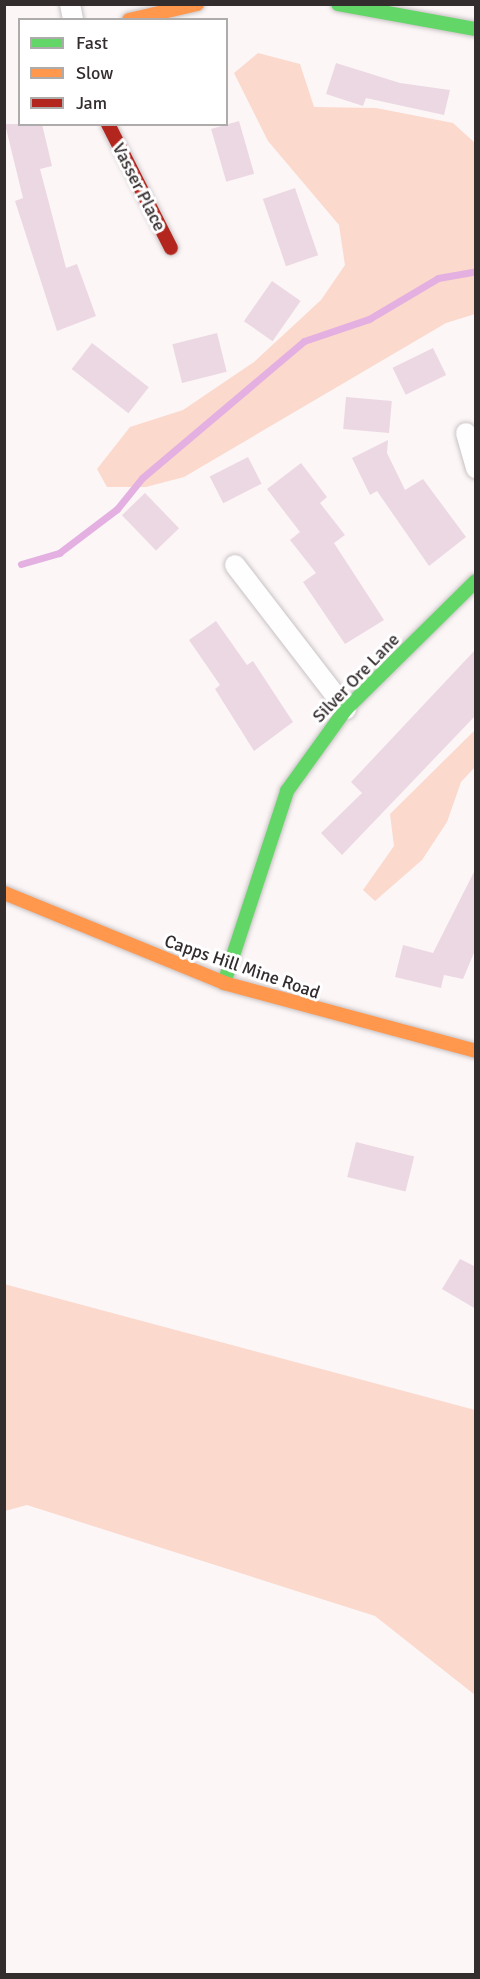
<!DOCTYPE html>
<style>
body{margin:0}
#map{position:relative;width:480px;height:1979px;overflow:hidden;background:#fcf6f7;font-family:Signika,sans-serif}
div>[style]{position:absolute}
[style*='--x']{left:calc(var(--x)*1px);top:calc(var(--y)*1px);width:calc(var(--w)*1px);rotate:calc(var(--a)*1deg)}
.green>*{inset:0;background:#fbd9cc}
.stream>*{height:7px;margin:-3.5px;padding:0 3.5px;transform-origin:3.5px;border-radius:3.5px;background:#e3b0e1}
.building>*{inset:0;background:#ecd8e2;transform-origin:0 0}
.roads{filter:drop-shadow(0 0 2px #c8c2c3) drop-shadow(0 0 2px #c8c2c3)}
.street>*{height:20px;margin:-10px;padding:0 10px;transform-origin:10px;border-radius:10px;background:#fffefe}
.fast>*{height:14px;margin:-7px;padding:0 7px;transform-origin:7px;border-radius:7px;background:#63d668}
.slow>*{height:14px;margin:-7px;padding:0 7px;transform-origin:7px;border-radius:7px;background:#ff974d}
.jam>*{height:14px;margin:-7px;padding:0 7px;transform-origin:7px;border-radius:7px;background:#b3261e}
span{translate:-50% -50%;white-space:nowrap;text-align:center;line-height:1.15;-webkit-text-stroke:6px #fff;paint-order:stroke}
.street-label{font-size:18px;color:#342d2e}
.frame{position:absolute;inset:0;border:6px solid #342d2e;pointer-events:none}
.legend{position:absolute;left:18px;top:18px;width:210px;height:108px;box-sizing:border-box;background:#fff;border:2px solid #aeabab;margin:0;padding:8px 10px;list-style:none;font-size:18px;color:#342d2e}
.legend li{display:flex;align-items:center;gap:12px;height:30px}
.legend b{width:30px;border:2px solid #aeabab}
</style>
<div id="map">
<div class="green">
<div style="clip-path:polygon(258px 53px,300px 64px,314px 107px,376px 108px,453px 123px,475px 143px,475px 314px,446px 323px,184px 477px,146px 487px,107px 487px,97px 469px,130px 427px,183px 410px,254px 362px,321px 300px,345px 265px,339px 225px,268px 141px,234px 73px)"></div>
<div style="clip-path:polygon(475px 730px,475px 767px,461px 782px,447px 822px,422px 860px,375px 901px,363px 890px,394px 846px,390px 814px)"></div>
<div style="clip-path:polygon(4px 1284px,475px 1410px,475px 1695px,375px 1616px,27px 1505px,5px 1511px)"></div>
</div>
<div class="stream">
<div style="--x:21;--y:564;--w:40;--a:-16"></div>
<div style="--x:59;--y:553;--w:73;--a:-37.2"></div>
<div style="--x:117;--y:509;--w:40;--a:-51"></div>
<div style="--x:142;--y:478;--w:212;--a:-40.2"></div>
<div style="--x:304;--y:341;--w:69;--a:-18.7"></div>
<div style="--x:369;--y:319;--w:80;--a:-30.7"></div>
<div style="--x:438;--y:278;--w:39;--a:-10"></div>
</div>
<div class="building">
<div style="clip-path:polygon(336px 63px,400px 83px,450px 90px,444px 115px,366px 98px,363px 106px,326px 94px)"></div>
<div style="left:239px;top:121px;width:55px;height:29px;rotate:74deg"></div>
<div style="clip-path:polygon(5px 124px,42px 124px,52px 166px,40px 169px,66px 268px,77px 264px,96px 316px,57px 331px,15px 201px,23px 198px)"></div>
<div style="left:295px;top:188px;width:71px;height:34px;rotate:71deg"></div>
<div style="left:272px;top:281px;width:35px;height:49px;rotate:35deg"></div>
<div style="left:217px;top:333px;width:40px;height:46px;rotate:76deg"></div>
<div style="left:92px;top:343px;width:72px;height:33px;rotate:38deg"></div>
<div style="left:433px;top:348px;width:30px;height:45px;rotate:64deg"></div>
<div style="left:346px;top:397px;width:46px;height:32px;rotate:5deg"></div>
<div style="clip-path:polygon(388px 440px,387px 453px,405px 490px,423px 479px,466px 537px,429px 566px,377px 491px,370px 495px,352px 458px)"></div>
<div style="left:248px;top:457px;width:30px;height:43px;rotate:63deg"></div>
<div style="clip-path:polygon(301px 463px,327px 497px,320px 503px,345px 535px,334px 543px,384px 620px,345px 644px,303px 582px,316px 573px,290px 540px,300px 532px,267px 489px)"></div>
<div style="left:145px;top:493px;width:49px;height:32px;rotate:46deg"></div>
<div style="clip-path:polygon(216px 621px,247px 665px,253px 661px,293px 722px,254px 751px,215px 689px,220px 685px,189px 640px)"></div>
<div style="clip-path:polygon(476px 649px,476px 715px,342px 855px,321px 833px,362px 793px,351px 782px)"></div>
<div style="clip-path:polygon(476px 868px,476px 948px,463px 979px,444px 975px,441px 988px,395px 977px,403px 945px,433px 953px)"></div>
<div style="left:356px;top:1142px;width:60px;height:36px;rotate:14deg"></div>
<div style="clip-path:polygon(460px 1259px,476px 1267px,476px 1309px,442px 1289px)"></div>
</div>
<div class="roads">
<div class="street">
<div style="--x:70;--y:4;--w:16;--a:79"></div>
<div style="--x:466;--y:433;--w:37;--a:74"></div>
<div style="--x:235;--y:565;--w:182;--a:52.4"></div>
</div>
<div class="fast">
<div style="--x:338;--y:4;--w:140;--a:10.3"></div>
<div style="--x:224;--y:983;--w:202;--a:-71.8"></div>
<div style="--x:287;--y:791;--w:101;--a:-54.3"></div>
<div style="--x:346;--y:709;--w:182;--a:-44.6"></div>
</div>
<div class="slow">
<div style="--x:129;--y:20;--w:70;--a:-13.2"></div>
<div style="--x:4;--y:893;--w:238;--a:22.2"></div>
<div style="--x:224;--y:983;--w:261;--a:15.1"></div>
</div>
<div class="jam">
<div style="--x:108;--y:124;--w:139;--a:63.1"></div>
</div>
</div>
<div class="street-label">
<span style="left:139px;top:187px;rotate:63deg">Vasser Place</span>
<span style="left:356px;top:678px;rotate:-46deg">Silver Ore Lane</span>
<span style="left:242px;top:967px;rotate:19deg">Capps Hill Mine Road</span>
</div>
<div class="frame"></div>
<ul class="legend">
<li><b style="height:8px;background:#63d668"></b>Fast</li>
<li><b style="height:8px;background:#ff974d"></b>Slow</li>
<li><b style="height:8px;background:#b3261e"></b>Jam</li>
</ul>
</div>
